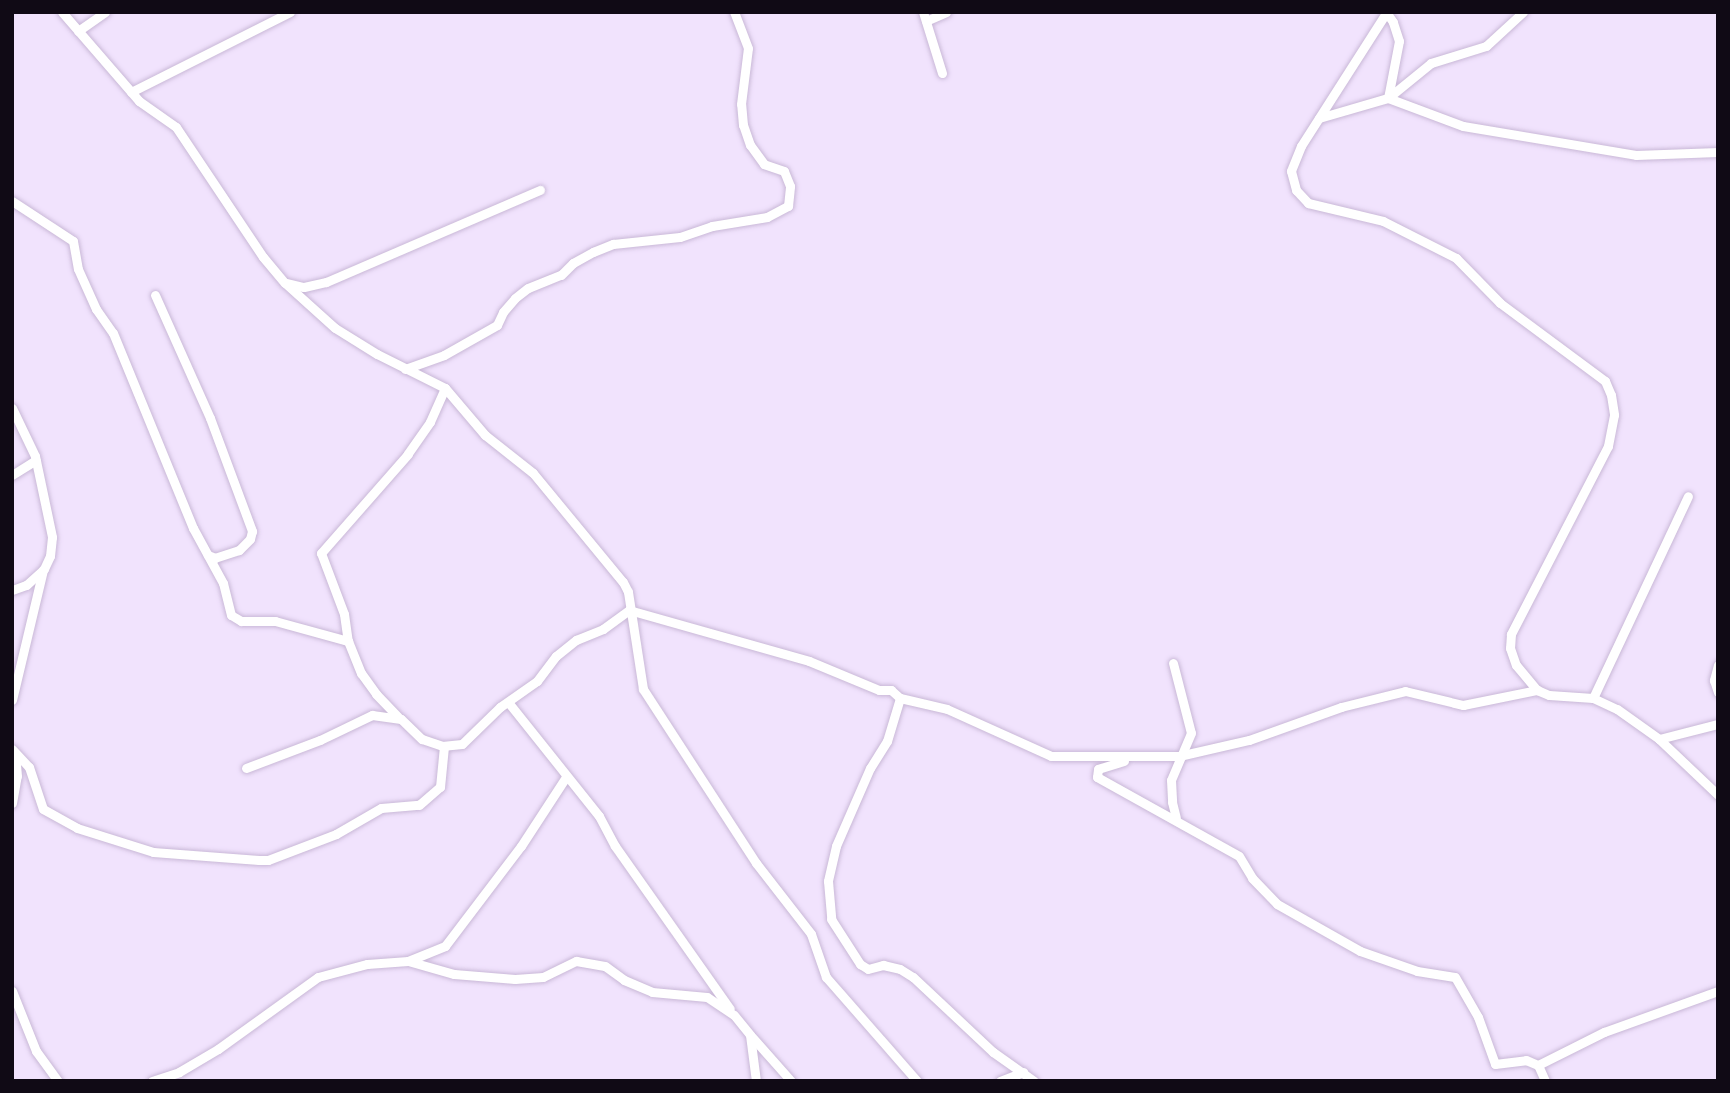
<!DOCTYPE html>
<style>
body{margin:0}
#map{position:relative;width:1730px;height:1093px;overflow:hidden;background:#f1e3fd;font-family:Montserrat,sans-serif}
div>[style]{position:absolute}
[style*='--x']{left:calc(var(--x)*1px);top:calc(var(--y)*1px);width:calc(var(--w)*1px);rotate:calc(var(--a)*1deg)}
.roads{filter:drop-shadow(0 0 2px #c9b8d7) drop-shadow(0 0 2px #c9b8d7)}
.street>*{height:9px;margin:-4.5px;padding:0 4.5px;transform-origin:4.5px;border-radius:4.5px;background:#fff}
span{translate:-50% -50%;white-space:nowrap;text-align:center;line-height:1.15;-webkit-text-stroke:6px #f1e3fd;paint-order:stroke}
.frame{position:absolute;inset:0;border:14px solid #100a15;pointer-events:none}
</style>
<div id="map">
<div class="roads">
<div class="street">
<div style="--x:62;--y:12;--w:118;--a:49.1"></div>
<div style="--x:139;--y:101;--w:45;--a:35.1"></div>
<div style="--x:176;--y:127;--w:156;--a:56.2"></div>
<div style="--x:263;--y:257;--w:34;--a:50"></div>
<div style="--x:285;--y:283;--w:67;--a:42"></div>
<div style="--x:335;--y:328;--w:49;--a:31.8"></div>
<div style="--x:377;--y:354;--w:76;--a:26.6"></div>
<div style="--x:445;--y:388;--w:37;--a:114"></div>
<div style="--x:430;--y:422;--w:39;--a:125"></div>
<div style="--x:408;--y:454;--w:132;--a:131.3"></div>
<div style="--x:321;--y:553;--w:65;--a:69.3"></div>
<div style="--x:344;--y:614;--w:27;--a:82"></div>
<div style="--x:348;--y:641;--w:35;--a:68"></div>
<div style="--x:361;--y:673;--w:26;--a:54"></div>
<div style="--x:376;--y:694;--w:32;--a:46"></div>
<div style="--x:923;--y:12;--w:64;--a:72.7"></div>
<div style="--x:1523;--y:12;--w:50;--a:137.4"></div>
<div style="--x:1486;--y:46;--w:58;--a:162.8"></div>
<div style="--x:1431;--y:63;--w:55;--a:140.9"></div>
<div style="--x:1388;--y:98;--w:80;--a:20.5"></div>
<div style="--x:1463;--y:126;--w:175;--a:9.5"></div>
<div style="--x:1636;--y:155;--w:82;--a:-2.1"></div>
<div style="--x:1386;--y:13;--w:158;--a:122.6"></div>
<div style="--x:1301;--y:146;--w:27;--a:112"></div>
<div style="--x:1291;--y:171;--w:20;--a:75"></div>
<div style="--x:1296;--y:190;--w:18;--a:47"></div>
<div style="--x:1308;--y:203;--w:77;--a:13.5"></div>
<div style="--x:1383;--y:221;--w:82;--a:26.9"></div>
<div style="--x:1456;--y:258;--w:63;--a:45.6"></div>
<div style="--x:1500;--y:303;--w:131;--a:36.6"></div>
<div style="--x:1605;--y:381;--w:15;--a:67"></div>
<div style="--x:1611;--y:395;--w:20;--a:81"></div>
<div style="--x:1614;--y:415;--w:32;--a:101"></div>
<div style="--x:1608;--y:446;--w:212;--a:117.3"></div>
<div style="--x:1511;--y:634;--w:14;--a:94"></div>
<div style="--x:1510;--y:648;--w:18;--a:71"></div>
<div style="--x:1516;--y:665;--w:33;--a:50"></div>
<div style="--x:926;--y:21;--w:22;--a:-24"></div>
<div style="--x:78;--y:31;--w:33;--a:-35"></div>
<div style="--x:131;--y:92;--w:178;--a:-26.7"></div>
<div style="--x:1319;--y:118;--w:72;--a:-16.2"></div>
<div style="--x:1388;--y:98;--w:58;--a:-79.1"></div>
<div style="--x:1399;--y:41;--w:20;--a:-108"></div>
<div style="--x:1393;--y:22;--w:12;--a:-125"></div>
<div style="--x:12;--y:201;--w:73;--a:33.3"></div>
<div style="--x:73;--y:241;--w:28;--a:80"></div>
<div style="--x:78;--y:269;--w:44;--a:65.8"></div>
<div style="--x:96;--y:309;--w:29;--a:55"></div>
<div style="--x:113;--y:333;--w:211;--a:67.7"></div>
<div style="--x:193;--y:528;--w:63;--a:61.4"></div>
<div style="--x:223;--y:583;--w:33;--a:76"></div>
<div style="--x:231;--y:615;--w:12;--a:31"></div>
<div style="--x:241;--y:621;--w:34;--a:0"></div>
<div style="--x:275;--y:621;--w:76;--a:15.3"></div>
<div style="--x:286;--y:283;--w:18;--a:13"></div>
<div style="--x:304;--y:287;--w:23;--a:-13"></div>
<div style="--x:326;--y:282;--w:233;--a:-23.3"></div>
<div style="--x:155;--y:295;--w:135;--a:65.9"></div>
<div style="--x:210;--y:418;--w:121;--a:69.6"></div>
<div style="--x:252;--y:531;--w:8;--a:104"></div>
<div style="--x:250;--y:539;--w:16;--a:135"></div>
<div style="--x:239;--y:550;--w:25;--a:162"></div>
<div style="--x:215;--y:558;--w:8;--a:-157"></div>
<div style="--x:405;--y:369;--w:41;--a:-19.7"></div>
<div style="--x:444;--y:355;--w:61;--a:-29.5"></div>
<div style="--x:497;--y:325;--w:14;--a:-65"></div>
<div style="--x:503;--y:312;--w:18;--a:-49"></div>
<div style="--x:515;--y:298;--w:16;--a:-38"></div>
<div style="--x:528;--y:288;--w:35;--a:-22"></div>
<div style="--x:561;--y:275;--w:17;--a:-45"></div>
<div style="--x:573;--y:263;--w:23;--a:-29"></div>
<div style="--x:593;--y:252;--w:22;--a:-22"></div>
<div style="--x:613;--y:244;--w:67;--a:-6"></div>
<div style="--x:680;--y:237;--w:34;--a:-19"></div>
<div style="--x:712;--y:226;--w:56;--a:-9.3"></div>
<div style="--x:767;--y:217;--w:24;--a:-28"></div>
<div style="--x:788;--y:206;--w:20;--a:-84"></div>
<div style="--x:790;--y:186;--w:16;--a:-112"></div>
<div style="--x:784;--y:171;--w:21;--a:-161"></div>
<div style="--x:764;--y:164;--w:24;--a:-126"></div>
<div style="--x:750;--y:145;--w:21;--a:-109"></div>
<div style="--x:743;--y:125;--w:21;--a:-95"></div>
<div style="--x:741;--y:104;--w:56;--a:-82.9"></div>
<div style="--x:748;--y:48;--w:39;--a:-111"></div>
<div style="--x:445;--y:388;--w:62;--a:49.6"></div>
<div style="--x:485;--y:435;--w:61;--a:38.4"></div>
<div style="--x:533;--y:473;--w:141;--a:50.5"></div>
<div style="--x:623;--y:582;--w:11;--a:63"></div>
<div style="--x:628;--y:592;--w:98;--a:81.2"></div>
<div style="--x:643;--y:689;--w:207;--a:57"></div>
<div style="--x:756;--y:863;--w:90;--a:52.2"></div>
<div style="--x:811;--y:934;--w:46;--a:70.8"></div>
<div style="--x:826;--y:977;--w:138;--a:48.8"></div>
<div style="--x:12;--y:408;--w:53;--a:64.4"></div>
<div style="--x:35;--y:456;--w:83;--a:78.1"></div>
<div style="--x:52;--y:537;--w:19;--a:96"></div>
<div style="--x:50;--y:556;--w:14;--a:115"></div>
<div style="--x:44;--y:569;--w:24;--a:138"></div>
<div style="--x:26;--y:585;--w:15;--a:160"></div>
<div style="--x:12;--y:475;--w:28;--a:-32"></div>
<div style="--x:1173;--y:663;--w:72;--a:75.6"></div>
<div style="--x:1191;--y:733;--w:51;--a:113.1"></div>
<div style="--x:1171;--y:780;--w:22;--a:87"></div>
<div style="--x:1172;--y:802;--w:16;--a:76"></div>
<div style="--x:1718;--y:665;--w:16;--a:105"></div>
<div style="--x:1714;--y:680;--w:13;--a:72"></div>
<div style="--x:900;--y:698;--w:45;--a:106.8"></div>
<div style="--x:887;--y:741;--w:32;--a:122"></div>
<div style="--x:870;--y:768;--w:85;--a:113.6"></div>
<div style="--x:836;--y:846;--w:36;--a:103"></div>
<div style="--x:828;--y:881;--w:38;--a:85"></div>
<div style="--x:831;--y:919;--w:54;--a:57.2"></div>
<div style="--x:860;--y:964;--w:9;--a:32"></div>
<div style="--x:868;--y:969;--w:16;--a:-15"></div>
<div style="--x:883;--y:965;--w:17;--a:13"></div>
<div style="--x:900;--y:969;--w:15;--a:32"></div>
<div style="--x:913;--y:977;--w:110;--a:43.2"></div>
<div style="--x:993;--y:1052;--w:50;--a:35.3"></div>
<div style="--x:1593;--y:698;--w:223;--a:-64.8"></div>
<div style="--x:12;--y:700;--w:134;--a:-76.6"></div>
<div style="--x:508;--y:702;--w:146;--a:51.4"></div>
<div style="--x:599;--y:816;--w:34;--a:62"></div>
<div style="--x:615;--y:846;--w:199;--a:54.8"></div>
<div style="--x:1659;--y:739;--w:81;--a:43.5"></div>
<div style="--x:12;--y:749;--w:25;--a:47"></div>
<div style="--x:29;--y:767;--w:44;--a:71.6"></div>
<div style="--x:43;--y:809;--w:39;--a:29"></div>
<div style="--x:77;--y:828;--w:80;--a:17.5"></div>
<div style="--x:153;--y:852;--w:106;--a:4.3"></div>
<div style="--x:259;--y:860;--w:9;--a:0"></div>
<div style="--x:268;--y:860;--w:73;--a:-20.9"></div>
<div style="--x:336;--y:834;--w:52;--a:-30"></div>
<div style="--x:381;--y:808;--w:38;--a:-5"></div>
<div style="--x:419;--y:805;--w:28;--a:-41"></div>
<div style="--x:440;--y:787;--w:41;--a:-84.4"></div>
<div style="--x:1124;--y:761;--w:27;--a:163"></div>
<div style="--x:1098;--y:769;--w:8;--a:97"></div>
<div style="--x:1097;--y:777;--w:162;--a:29.1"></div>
<div style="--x:1239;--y:856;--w:26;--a:59"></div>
<div style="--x:1252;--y:878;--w:36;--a:46"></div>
<div style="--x:1277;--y:904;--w:95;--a:29.5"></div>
<div style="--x:1360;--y:951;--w:60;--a:19.3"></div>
<div style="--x:1417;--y:971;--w:38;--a:9"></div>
<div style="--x:1455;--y:977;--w:46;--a:60.1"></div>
<div style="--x:1478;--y:1017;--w:50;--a:70.1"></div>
<div style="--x:1495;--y:1064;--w:31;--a:-7"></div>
<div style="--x:1526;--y:1060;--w:13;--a:23"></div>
<div style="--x:1538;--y:1065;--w:17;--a:66"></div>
<div style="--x:246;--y:768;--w:79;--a:-20.7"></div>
<div style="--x:320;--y:740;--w:58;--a:-25.7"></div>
<div style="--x:372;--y:715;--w:29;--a:8"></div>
<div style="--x:401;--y:719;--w:29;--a:44"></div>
<div style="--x:422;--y:739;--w:21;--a:19"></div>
<div style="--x:442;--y:746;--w:20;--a:-6"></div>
<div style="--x:462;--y:744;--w:53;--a:-44.2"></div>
<div style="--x:500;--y:707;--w:45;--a:-35.1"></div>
<div style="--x:537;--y:681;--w:31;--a:-53"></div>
<div style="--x:556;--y:656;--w:26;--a:-39"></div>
<div style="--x:576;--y:640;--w:29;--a:-22"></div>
<div style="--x:603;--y:629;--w:32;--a:-36"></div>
<div style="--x:629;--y:610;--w:187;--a:15.8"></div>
<div style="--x:809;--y:661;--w:76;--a:22.5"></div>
<div style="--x:879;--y:690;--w:12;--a:0"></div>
<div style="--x:891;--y:690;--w:12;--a:42"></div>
<div style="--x:900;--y:698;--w:48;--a:13.2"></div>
<div style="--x:947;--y:709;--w:114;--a:24.3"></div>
<div style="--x:1051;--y:756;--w:128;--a:0"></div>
<div style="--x:1179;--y:756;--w:72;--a:-12.9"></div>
<div style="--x:1249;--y:740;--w:98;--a:-19.7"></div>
<div style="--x:1341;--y:707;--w:66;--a:-14"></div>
<div style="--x:1405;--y:691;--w:60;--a:13.6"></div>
<div style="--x:1463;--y:705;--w:76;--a:-11.5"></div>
<div style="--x:1537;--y:690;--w:13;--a:23"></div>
<div style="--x:1549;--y:695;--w:44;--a:3.9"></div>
<div style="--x:1593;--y:698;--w:26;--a:25"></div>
<div style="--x:1617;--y:709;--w:52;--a:35.5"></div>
<div style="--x:1659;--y:739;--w:61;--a:-14.3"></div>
<div style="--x:12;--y:803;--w:27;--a:-80"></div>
<div style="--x:17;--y:776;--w:21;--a:-95"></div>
<div style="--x:408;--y:961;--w:48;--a:15.8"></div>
<div style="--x:454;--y:974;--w:61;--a:4.7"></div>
<div style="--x:515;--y:979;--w:28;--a:-4"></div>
<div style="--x:543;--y:977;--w:37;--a:-26"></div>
<div style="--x:576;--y:961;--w:29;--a:10"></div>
<div style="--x:605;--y:966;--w:24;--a:36"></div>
<div style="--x:624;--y:980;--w:30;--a:23"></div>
<div style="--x:652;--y:992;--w:55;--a:5.2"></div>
<div style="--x:707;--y:997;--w:32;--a:34"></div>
<div style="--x:734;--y:1015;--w:26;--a:51"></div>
<div style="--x:750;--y:1035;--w:46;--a:82.6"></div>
<div style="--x:12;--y:991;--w:65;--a:68.2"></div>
<div style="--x:36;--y:1051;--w:37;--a:54"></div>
<div style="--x:752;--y:1037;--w:59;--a:48.4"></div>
<div style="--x:1538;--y:1065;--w:74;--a:-26.6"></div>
<div style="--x:1604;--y:1032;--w:121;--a:-19.8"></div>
<div style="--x:152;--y:1081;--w:28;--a:-18"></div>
<div style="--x:179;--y:1072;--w:45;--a:-30.5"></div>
<div style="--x:218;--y:1049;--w:123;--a:-35.8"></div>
<div style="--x:318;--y:977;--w:51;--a:-14.9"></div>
<div style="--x:367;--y:964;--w:41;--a:-4.2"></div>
<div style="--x:408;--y:961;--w:40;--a:-22"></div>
<div style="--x:445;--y:946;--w:126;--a:-52.8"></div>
<div style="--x:521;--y:846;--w:82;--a:-56.9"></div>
<div style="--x:1000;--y:1081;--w:25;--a:-21"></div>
</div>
</div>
<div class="frame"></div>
</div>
